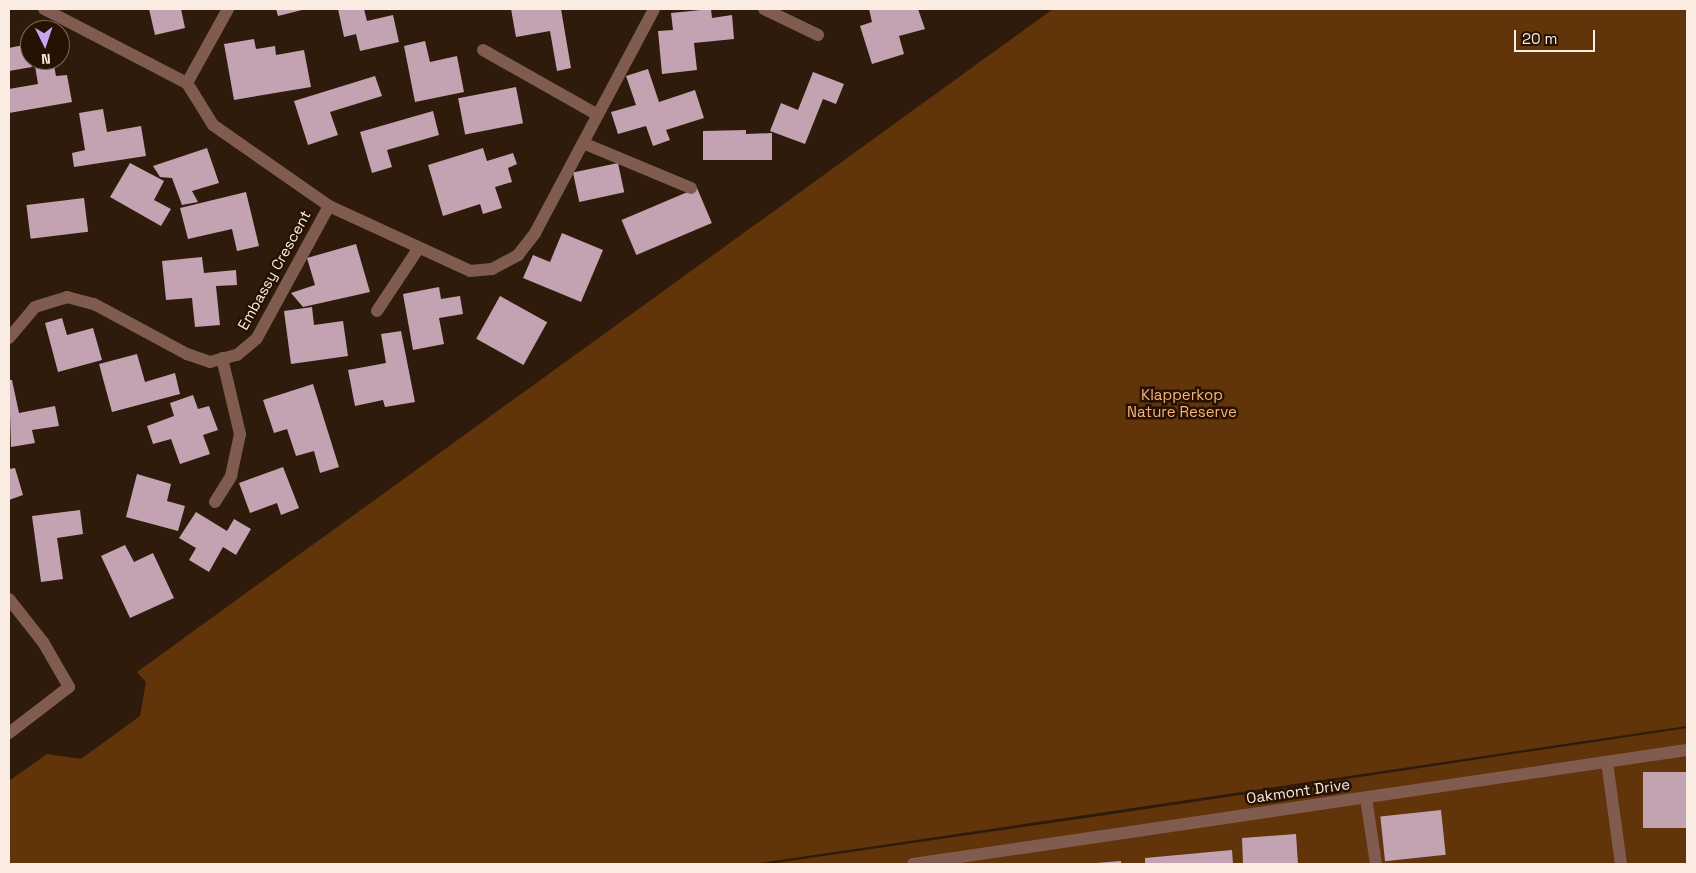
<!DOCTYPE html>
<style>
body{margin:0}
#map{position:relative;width:1696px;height:873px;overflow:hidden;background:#2f1b0b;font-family:"Space Grotesk",sans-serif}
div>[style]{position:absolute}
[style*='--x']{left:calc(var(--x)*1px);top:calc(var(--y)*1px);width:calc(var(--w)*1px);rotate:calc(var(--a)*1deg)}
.green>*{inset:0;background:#61340a}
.building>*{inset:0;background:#c3a3b2;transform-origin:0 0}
.minor>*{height:12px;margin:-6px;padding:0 6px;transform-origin:6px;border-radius:6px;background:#805b4f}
span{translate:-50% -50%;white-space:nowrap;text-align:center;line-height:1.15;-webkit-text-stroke:5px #251203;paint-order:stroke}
.street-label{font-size:15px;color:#faece1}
.park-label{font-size:15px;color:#fdb176}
.frame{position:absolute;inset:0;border:10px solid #faece1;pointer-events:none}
.north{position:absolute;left:20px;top:20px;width:50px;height:50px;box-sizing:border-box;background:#251203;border:1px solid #7a695c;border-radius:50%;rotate:176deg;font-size:14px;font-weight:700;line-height:20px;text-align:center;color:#faece1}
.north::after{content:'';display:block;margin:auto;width:18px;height:22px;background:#c9a5ee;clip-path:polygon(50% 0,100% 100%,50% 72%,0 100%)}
.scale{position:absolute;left:1514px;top:30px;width:81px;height:22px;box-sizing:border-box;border:2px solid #faece1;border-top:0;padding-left:6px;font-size:15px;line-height:18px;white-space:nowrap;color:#faece1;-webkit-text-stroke:4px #251203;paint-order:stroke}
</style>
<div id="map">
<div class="green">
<div style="clip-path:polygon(1053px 9px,1687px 9px,1687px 726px,754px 864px,9px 864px,9px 781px,47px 754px,81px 759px,140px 716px,146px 682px,137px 672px)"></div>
<div style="clip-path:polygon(1687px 728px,1687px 864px,768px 864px,1106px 815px)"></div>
</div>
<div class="building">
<div style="clip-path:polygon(149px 9px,181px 9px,185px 28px,155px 35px)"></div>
<div style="clip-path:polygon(276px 9px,306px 9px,278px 16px)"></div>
<div style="clip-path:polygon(338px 9px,364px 9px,367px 21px,393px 15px,399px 42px,360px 51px,356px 34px,344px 37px)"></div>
<div style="clip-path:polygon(511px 9px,561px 9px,571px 68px,557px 71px,550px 31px,516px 37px)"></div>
<div style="clip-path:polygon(711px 9px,712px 18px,732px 15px,734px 39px,694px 43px,697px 70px,662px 74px,658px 31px,673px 30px,671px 13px)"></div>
<div style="clip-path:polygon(869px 9px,918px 9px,925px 29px,899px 36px,904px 54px,872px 64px,860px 26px,872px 22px)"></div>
<div style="clip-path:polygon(254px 39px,256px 49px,275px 46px,276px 55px,304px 50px,311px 87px,234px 100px,224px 44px)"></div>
<div style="clip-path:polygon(425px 41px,430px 62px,457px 56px,464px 92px,415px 102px,404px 46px)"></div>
<div style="clip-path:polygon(28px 44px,32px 67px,9px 71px,9px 48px)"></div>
<div style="clip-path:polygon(34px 60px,53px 60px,56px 76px,67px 75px,72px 102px,9px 113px,9px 89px,38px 84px)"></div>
<div style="clip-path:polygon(648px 69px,659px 102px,695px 90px,704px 118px,666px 130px,670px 140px,653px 146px,646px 126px,618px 134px,611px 112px,636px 105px,626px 76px)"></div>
<div style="clip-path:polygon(813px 72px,844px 84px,836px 104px,823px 99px,805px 144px,770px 131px,781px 103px,798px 110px)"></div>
<div style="clip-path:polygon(375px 76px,382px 96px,330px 112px,338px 135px,308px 145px,294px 101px)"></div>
<div style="left:516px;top:87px;width:37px;height:59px;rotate:79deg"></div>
<div style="clip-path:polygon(103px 109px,107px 132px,141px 126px,146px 156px,74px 167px,72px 153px,85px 150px,79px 113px)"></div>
<div style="clip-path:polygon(433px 111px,439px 135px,387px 150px,392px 167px,372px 173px,360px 132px)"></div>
<div style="clip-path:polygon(746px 130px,746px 134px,772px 133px,772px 160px,703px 160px,703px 131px)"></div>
<div style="clip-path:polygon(207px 148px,219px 183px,192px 191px,198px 202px,182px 205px,172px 178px,160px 177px,153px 166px)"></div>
<div style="clip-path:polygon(483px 148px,487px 161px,513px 153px,517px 164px,508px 168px,512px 182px,495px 187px,502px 208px,483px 214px,480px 204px,443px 216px,428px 165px)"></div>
<div style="clip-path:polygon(130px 163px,164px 181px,154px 200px,171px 209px,161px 226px,110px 197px)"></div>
<div style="left:618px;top:163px;width:30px;height:46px;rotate:78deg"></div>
<div style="left:697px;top:188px;width:38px;height:82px;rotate:67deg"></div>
<div style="clip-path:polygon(246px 192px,259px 246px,237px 251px,232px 229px,188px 239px,180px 208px)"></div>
<div style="left:84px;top:198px;width:34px;height:58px;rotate:83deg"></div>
<div style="clip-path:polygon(562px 233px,603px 250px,581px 302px,523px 278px,533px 255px,550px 262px)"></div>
<div style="clip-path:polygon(356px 244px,370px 292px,303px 307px,291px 293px,315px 285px,307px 258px)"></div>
<div style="clip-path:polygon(202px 257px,204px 273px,236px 270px,237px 285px,216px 286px,220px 325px,195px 327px,192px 298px,166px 300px,162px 261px)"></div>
<div style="clip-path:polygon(439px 287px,441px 299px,460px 296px,463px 314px,439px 318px,444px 344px,413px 350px,403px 294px)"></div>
<div style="left:500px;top:296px;width:54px;height:49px;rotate:29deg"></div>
<div style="clip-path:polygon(312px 307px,314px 325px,343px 321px,348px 356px,291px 364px,284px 311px)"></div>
<div style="clip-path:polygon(62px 318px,67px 335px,93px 328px,102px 360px,58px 372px,45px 323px)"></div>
<div style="clip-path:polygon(401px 331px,415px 402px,385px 407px,383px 400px,355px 406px,348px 370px,386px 363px,381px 334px)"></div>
<div style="clip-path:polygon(137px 354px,145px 382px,175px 373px,180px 394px,112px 412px,99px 364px)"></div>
<div style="clip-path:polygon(9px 380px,12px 380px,19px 413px,55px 406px,59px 426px,32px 430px,35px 443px,11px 447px)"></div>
<div style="clip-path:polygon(313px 384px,339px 467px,320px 473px,314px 451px,296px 456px,287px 429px,274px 433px,263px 400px)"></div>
<div style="clip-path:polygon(193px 395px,198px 409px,209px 406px,218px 430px,203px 435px,210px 454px,180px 464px,171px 439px,153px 444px,147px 426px,174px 416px,170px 403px)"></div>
<div style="clip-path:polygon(283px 467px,299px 508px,281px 515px,277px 503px,250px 513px,239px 483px)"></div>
<div style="clip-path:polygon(15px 468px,23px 495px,9px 500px,9px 469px)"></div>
<div style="clip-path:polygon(137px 474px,171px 484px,167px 501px,185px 506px,178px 531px,126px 517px)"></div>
<div style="clip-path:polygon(80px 510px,83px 534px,57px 538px,63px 579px,41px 582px,32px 516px)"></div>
<div style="clip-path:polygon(196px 512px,227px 531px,234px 519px,251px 529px,236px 555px,223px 547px,209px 572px,189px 560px,196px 548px,179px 538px)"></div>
<div style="clip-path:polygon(125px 545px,134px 562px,153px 553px,174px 598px,130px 618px,101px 556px)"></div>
<div style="left:1687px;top:772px;width:56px;height:44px;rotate:90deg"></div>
<div style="left:1441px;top:810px;width:45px;height:61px;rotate:84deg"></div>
<div style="clip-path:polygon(1296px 834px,1298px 864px,1243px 864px,1242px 838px)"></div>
<div style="clip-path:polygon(1232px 850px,1233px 864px,1145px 864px,1145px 858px)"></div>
<div style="clip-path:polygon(1121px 861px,1121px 864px,1096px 864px,1096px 863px)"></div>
</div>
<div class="minor">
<div style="--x:44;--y:9;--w:161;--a:27.4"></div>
<div style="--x:228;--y:9;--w:85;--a:119"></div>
<div style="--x:187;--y:83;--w:49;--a:58.2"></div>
<div style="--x:213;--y:125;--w:141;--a:34.9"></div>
<div style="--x:329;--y:206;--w:155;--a:24.7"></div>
<div style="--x:470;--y:271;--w:22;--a:-5"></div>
<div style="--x:492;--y:269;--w:30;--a:-28"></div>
<div style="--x:518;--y:255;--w:28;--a:-52"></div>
<div style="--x:535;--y:233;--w:254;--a:-62"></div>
<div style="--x:764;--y:9;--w:60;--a:25.7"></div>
<div style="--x:483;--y:50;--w:132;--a:29.5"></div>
<div style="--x:583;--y:143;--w:117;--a:22.6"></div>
<div style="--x:377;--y:311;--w:74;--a:-56.5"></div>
<div style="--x:9;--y:338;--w:40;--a:-50"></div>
<div style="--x:35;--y:307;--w:34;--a:-17"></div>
<div style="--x:67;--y:297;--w:28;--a:15"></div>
<div style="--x:94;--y:304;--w:106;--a:28.3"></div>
<div style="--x:187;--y:354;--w:24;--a:19"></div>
<div style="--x:210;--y:362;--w:28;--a:-15"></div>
<div style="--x:237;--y:355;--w:26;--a:-40"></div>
<div style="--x:257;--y:338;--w:150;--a:-61.4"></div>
<div style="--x:215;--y:502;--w:31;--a:-58"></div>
<div style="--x:231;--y:476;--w:43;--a:-77.9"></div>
<div style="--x:240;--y:434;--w:78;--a:-103.3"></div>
<div style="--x:9;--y:599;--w:55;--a:51.7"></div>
<div style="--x:43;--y:642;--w:52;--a:60"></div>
<div style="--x:69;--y:687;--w:76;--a:142.5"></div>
<div style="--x:1607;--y:762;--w:103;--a:82.2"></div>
<div style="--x:1366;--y:798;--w:67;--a:81.4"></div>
<div style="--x:913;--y:864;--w:782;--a:-8.38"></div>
</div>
<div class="street-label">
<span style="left:274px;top:270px;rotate:-61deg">Embassy Crescent</span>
<span style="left:1298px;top:791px;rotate:-8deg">Oakmont Drive</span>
</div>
<div class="park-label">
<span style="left:1182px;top:403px">Klapperkop<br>Nature Reserve</span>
</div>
<div class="frame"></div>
<div class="north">N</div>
<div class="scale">20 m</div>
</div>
